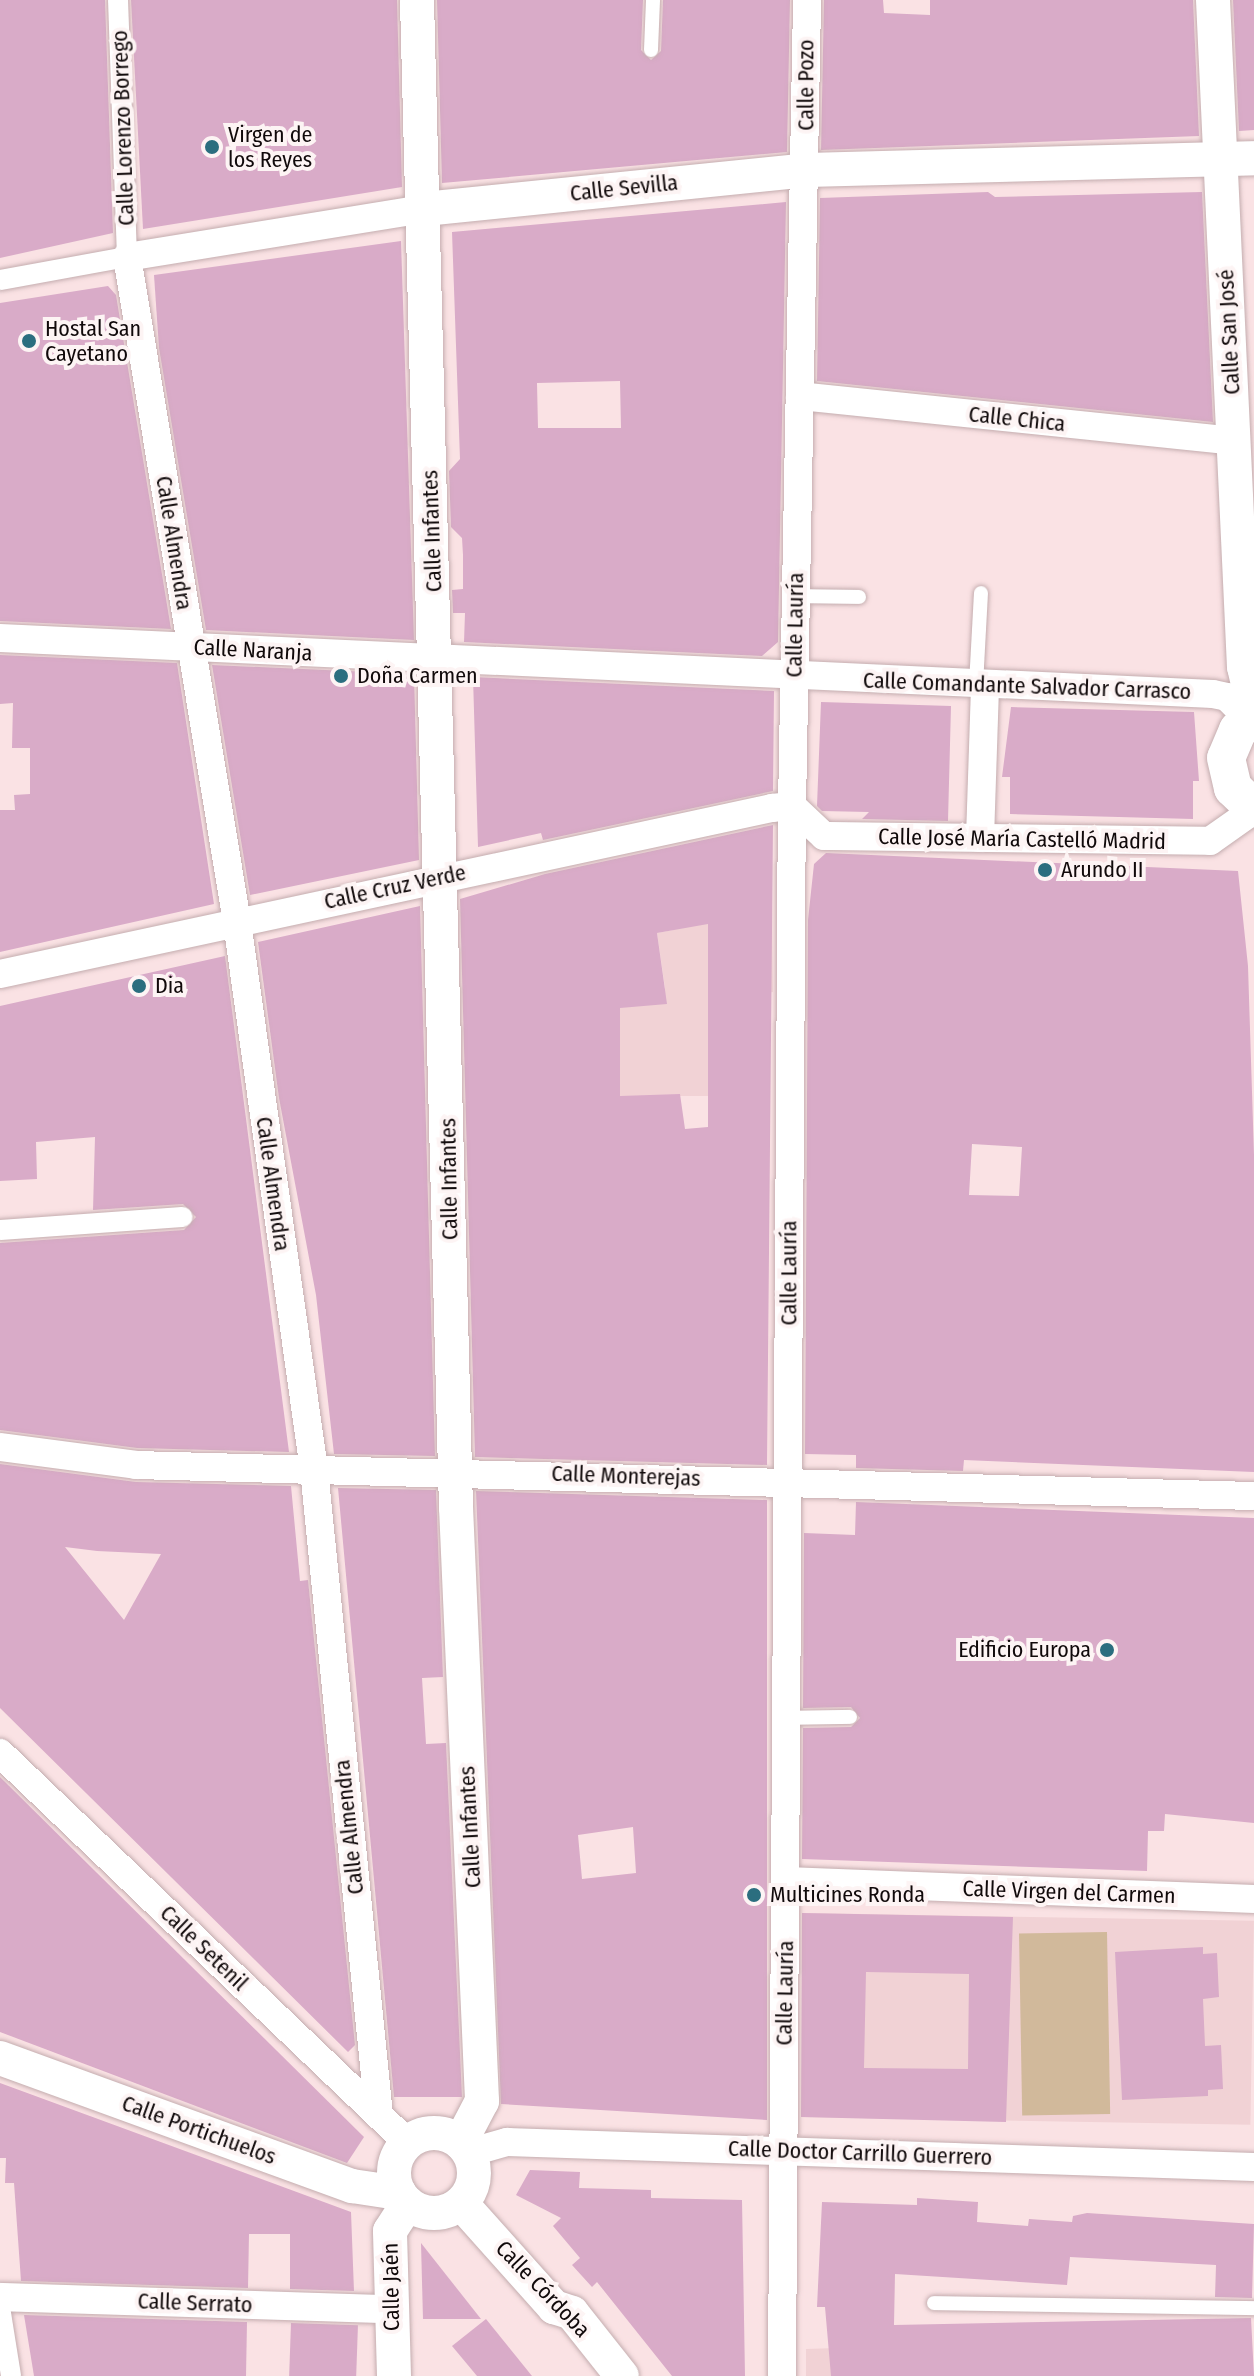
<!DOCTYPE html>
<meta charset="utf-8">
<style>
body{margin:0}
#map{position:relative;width:1254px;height:2376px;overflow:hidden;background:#fae2e4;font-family:"Fira Sans Condensed",sans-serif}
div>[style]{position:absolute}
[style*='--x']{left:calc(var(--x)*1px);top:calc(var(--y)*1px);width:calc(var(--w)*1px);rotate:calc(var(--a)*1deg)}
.built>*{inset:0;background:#f1d2d5;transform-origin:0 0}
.green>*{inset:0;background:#d1b99b;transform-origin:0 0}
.building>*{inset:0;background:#d9abc8;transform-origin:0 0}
.roads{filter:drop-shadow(0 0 2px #c4adaf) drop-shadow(0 0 2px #c4adaf)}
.service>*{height:14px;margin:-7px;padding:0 7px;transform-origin:7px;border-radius:7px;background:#fff}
.pedestrian>*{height:20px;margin:-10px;padding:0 10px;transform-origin:10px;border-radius:10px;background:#fff}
.minor>*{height:28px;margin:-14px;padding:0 14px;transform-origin:14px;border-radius:14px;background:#fff}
.tertiary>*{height:34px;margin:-17px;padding:0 17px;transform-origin:17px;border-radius:17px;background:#fff}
.tertiary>.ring{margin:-17px;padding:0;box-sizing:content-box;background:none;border:34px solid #fff;border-radius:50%}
.secondary>*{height:38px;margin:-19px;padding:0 19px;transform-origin:19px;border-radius:19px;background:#fff}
.dots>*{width:22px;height:22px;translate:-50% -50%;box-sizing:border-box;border:4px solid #fdf4f4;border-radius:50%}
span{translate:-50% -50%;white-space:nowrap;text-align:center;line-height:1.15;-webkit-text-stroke:8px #fdf4f4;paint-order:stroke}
.street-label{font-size:22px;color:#10090a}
.poi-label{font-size:22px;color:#10090a}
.left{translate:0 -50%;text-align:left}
.right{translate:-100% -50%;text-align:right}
</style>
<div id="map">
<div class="built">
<div style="clip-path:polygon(772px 903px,773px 992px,716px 998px,714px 1096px,620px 1096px,620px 1008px,665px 988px,657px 933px,673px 930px,671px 915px)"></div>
<div style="left:805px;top:1913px;width:449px;height:204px;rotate:1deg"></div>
<div style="clip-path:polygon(836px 2348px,895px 2376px,806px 2376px,806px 2349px)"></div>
</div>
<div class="green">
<div style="left:1107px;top:1932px;width:182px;height:88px;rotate:89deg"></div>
</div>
<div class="building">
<div style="clip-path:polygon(0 0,105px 0,113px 233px,0 258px)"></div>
<div style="clip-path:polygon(131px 0,397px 0,402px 187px,143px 229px)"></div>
<div style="clip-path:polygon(437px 0,643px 0,641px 50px,651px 60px,661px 51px,663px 0,790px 0,787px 152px,442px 183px)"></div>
<div style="clip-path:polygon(824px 0,883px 0,884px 13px,930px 15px,930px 0,1193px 0,1199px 136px,821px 150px)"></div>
<div style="clip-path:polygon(1233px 0,1254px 0,1254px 130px,1239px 131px)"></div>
<div style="clip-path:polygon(988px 192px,995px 197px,1202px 192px,1213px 422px,817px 381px,820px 198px)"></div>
<div style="clip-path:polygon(evenodd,786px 202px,778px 642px,762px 656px,464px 642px,465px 613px,453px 613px,452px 590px,463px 589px,463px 555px,462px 538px,451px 527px,449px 471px,460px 459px,452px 232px,786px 202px,620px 381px,621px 428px,538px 428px,537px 383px,620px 381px)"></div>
<div style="clip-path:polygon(401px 241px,414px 640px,206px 630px,159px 348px,154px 275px)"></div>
<div style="clip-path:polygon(108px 286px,116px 295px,171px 629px,0 621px,0 303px)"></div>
<div style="clip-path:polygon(0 655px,177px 663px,214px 904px,0 952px,0 810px,15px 810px,14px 795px,30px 794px,30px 748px,12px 748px,13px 703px,0 704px)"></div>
<div style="clip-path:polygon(212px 665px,414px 674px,419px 860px,250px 895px)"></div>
<div style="clip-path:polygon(473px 677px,774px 691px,773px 791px,543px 840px,541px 833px,478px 847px)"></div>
<div style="clip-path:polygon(821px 702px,951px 706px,948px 821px,862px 819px,869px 812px,822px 811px,817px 806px)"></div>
<div style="clip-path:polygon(1011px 707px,1194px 712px,1199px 781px,1193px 781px,1193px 819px,1010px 814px,1010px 777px,1002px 777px)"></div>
<div style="clip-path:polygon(evenodd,773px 825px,767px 1465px,475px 1457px,460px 899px,545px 874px,773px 825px,708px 924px,708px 1127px,685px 1129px,680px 1094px,620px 1096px,620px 1008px,667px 1004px,657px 933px,708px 924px)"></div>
<div style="clip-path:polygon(evenodd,826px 853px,1238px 871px,1248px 966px,1254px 1155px,1254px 1472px,964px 1460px,963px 1471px,856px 1468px,856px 1455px,805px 1454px,808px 920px,814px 864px,826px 853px,972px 1144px,1022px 1147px,1019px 1196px,969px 1195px,972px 1144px)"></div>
<div style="clip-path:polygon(420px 906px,435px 1456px,334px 1454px,316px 1295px,279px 1098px,258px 942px)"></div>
<div style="clip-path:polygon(225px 956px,289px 1452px,137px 1448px,0 1430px,0 1243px,184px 1230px,196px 1217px,183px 1204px,93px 1210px,95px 1137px,36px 1142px,37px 1179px,0 1181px,0 1006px)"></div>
<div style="clip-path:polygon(evenodd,0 1464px,136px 1482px,291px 1486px,300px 1581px,308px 1580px,355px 2045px,348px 2052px,0 1708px,0 1464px,65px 1547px,97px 1551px,161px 1554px,124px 1620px,65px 1547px)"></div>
<div style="clip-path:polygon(338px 1488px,436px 1490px,443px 1677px,422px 1678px,426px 1744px,446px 1743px,462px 2097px,394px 2097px)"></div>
<div style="clip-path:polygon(evenodd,476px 1491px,767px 1500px,767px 2120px,501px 2104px,476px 1491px,633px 1827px,636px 1873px,582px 1879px,578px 1835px,633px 1827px)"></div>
<div style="clip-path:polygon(856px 1502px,1254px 1518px,1254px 1823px,1165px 1814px,1164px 1831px,1148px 1831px,1147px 1871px,802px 1859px,803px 1728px,851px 1727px,860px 1718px,851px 1707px,803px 1708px,804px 1533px,855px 1535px)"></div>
<div style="clip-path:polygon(0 1777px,364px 2137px,347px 2163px,0 2032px)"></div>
<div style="clip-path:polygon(evenodd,802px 1913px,1013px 1917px,1006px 2122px,801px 2117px,802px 1913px,866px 1972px,969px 1974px,968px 2069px,864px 2068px,866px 1972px)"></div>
<div style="clip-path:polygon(1203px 1947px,1203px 1954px,1217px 1953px,1219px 1997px,1203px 1999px,1205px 2046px,1221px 2045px,1223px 2089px,1208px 2090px,1208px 2096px,1122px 2100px,1115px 1952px)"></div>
<div style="clip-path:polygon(0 2083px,351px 2212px,354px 2291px,290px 2289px,290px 2234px,249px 2234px,248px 2288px,21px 2281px,14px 2183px,5px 2183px,6px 2158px,0 2158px)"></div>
<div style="clip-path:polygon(530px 2170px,580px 2172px,579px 2188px,651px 2190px,651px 2198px,742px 2200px,745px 2376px,672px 2376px,597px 2282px,592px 2287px,572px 2265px,580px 2258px,553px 2226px,561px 2218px,516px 2195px)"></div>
<div style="clip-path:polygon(917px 2198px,978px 2202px,977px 2222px,1028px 2226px,1029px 2219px,1072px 2222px,1073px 2216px,1087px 2213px,1254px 2224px,1252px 2298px,1215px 2297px,1216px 2265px,1070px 2257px,1067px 2285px,895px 2274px,894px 2325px,1251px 2318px,1254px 2376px,831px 2376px,825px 2307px,817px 2307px,822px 2202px,917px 2205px)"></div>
<div style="clip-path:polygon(421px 2243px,481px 2319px,423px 2319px)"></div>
<div style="clip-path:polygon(24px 2315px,247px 2322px,246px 2376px,34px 2376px)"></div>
<div style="clip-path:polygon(486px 2319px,532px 2376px,477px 2376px,452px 2346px)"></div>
<div style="left:291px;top:2323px;width:67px;height:53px;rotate:2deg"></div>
</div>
<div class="roads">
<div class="service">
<div style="--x:651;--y:50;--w:50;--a:-87.7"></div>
<div style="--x:795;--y:596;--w:64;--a:0.9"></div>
<div style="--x:976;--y:685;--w:92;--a:-86.9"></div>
<div style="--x:785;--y:1718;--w:65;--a:-0.9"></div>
<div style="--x:934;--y:2303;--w:320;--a:0.9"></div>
</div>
<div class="pedestrian">
<div style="--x:0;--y:280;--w:129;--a:-10.3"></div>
<div style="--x:127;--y:257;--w:257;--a:-92"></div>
<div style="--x:0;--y:1230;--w:183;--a:-4.1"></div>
<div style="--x:0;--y:2307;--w:70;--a:80.9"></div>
</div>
<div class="minor">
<div style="--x:800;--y:396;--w:437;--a:5.9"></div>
<div style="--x:0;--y:638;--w:1214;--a:2.64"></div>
<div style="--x:1213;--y:694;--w:14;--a:12"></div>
<div style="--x:1227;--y:697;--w:33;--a:45"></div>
<div style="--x:980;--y:838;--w:153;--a:-88.1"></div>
<div style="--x:0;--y:974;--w:790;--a:-12.14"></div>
<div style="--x:772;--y:808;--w:20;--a:-6"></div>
<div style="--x:792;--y:806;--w:44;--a:43.2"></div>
<div style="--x:824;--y:836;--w:386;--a:0.7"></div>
<div style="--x:1210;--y:841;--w:54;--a:-35.2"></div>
<div style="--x:0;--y:1447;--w:137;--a:7.5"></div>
<div style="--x:136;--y:1465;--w:1118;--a:1.59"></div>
<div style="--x:0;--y:1753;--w:564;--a:43.71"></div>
<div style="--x:787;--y:1881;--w:467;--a:2.2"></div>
<div style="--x:379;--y:2115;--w:648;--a:-95.75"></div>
<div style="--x:314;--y:1470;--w:553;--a:-98"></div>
<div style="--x:237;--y:922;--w:674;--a:-99.39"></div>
<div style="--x:127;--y:257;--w:301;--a:-9.2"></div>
<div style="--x:468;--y:2153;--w:41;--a:-15.8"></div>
<div style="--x:507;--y:2142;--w:747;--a:1.92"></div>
<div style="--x:0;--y:2297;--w:391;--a:1.8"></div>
<div style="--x:782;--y:2376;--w:1570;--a:-89.64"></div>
<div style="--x:792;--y:806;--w:806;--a:-88.93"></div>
</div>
<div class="tertiary">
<div style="--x:417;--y:0;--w:1508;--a:88.52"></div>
<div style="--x:456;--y:1507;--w:595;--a:87.49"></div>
<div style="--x:482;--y:2101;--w:47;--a:117.6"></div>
<div style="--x:1213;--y:0;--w:668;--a:87.34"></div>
<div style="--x:1244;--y:667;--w:44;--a:76.9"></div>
<div style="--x:424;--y:209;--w:383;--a:-5.8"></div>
<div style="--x:805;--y:170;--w:449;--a:-1.5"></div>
<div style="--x:0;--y:2058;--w:375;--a:20"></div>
<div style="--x:352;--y:2186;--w:48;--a:8.5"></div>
<div class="ring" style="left:394px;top:2133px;width:46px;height:46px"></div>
<div style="--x:461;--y:2203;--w:140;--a:48.2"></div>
<div style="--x:554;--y:2307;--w:19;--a:18"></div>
<div style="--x:572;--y:2313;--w:80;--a:51.6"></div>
<div style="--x:394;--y:2376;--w:145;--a:-91.6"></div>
<div style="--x:390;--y:2231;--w:33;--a:-57"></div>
</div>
<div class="secondary">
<div style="--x:1254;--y:718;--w:20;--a:143"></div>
<div style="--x:1238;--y:730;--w:30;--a:113"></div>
<div style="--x:1226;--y:758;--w:31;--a:77"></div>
<div style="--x:1233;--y:788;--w:29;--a:44"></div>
</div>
</div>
<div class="dots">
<div style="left:212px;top:147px;background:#2b6e7f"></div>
<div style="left:29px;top:341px;background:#2b6e7f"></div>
<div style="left:341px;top:676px;background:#2b6e7f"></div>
<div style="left:1045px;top:870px;background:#2b6e7f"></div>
<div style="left:139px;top:986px;background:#2b6e7f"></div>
<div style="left:1107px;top:1650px;background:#2b6e7f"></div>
<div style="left:754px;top:1895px;background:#2b6e7f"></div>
</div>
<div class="street-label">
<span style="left:806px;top:85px;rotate:-90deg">Calle Pozo</span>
<span style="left:123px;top:128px;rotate:-92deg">Calle Lorenzo Borrego</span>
<span style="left:624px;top:188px;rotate:-6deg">Calle Sevilla</span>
<span style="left:1229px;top:332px;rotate:-93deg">Calle San José</span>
<span style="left:1017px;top:419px;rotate:6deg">Calle Chica</span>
<span style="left:432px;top:531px;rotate:-92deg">Calle Infantes</span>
<span style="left:174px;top:543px;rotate:81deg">Calle Almendra</span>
<span style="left:795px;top:625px;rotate:-89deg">Calle Lauría</span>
<span style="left:253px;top:650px;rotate:3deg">Calle Naranja</span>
<span style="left:1027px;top:686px;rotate:2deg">Calle Comandante Salvador Carrasco</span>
<span style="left:1022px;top:839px;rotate:1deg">Calle José María Castelló Madrid</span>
<span style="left:395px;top:887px;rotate:-12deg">Calle Cruz Verde</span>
<span style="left:449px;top:1179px;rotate:-91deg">Calle Infantes</span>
<span style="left:273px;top:1184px;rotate:82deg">Calle Almendra</span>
<span style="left:789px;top:1273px;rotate:-90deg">Calle Lauría</span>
<span style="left:626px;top:1476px;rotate:2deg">Calle Monterejas</span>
<span style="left:349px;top:1827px;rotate:-96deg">Calle Almendra</span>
<span style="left:470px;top:1827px;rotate:-93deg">Calle Infantes</span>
<span style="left:1069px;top:1892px;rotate:2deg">Calle Virgen del Carmen</span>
<span style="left:204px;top:1948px;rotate:44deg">Calle Setenil</span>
<span style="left:785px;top:1993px;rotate:-89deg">Calle Lauría</span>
<span style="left:199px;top:2130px;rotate:20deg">Calle Portichuelos</span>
<span style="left:860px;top:2153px;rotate:2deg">Calle Doctor Carrillo Guerrero</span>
<span style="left:391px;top:2287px;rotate:-91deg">Calle Jaén</span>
<span style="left:543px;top:2289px;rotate:46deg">Calle Córdoba</span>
<span style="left:195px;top:2303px;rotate:2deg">Calle Serrato</span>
</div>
<div class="poi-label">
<span class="left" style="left:228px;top:147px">Virgen de<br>los Reyes</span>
<span class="left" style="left:45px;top:341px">Hostal San<br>Cayetano</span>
<span class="left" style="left:357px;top:676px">Doña Carmen</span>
<span class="left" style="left:1061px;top:870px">Arundo II</span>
<span class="left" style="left:155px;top:986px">Dia</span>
<span class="right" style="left:1091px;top:1650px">Edificio Europa</span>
<span class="left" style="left:770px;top:1895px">Multicines Ronda</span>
</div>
</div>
